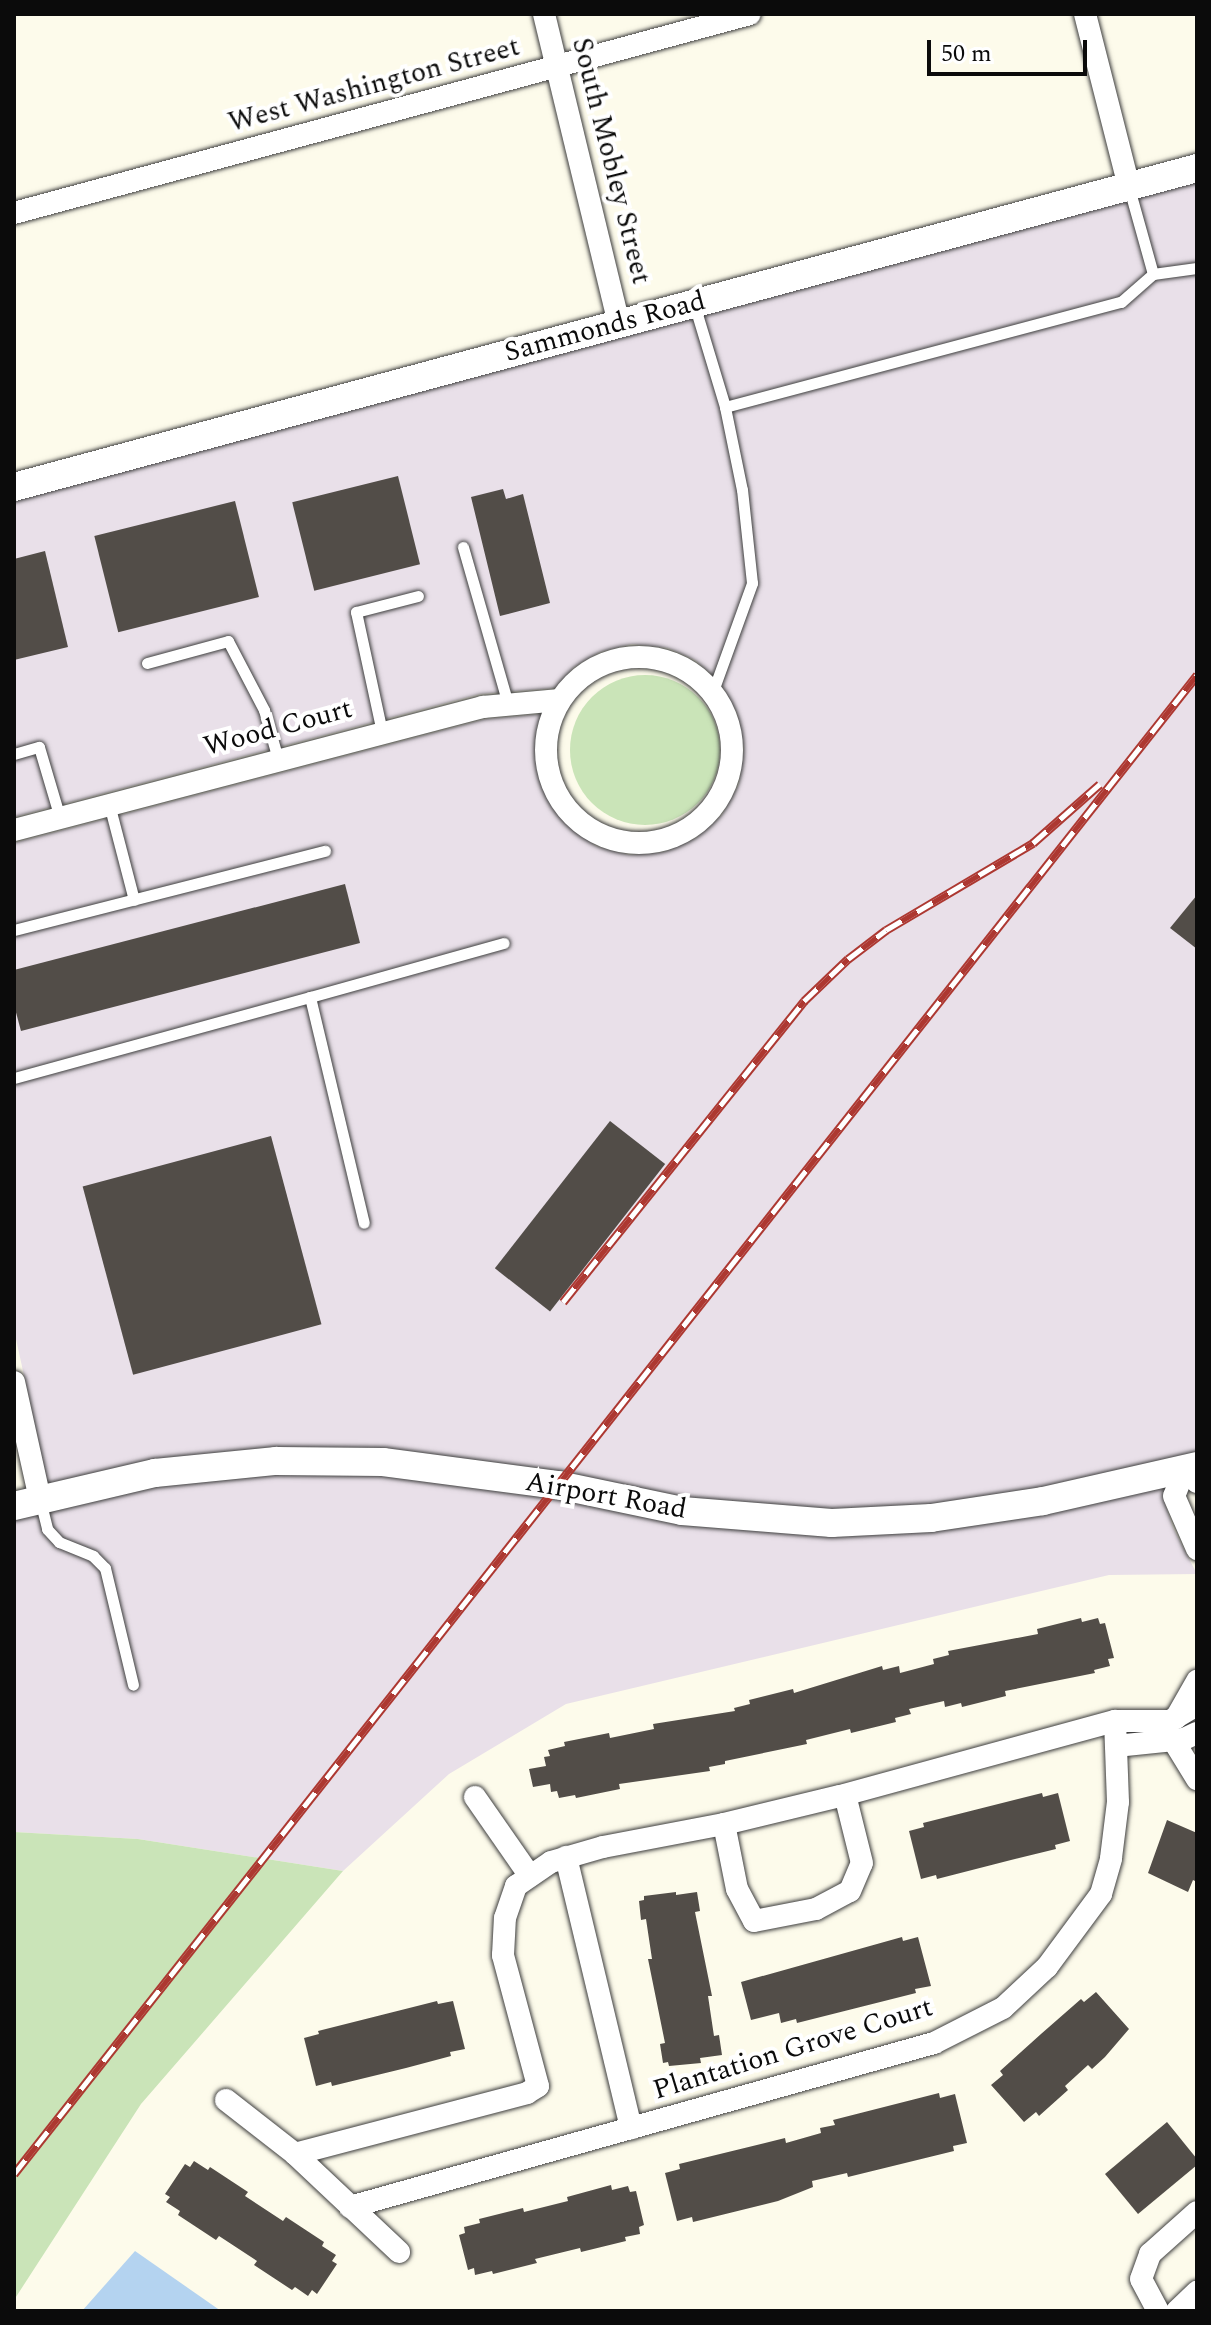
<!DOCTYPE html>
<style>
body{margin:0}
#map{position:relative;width:1211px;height:2325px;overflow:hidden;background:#fdfbeb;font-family:Spectral,serif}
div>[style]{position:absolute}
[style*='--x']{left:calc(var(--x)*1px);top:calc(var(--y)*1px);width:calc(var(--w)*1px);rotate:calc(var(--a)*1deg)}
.industrial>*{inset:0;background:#e9e0e9}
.green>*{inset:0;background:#cae4b8}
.round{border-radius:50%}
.water>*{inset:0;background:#b4d3f0}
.building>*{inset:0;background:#524d48;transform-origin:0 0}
.roads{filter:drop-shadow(0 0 2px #3e3e3e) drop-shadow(0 0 2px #3e3e3e)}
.service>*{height:11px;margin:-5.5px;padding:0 5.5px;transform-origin:5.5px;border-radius:5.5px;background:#fff}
.minor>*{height:22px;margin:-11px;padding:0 11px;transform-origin:11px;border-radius:11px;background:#fff}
.minor>.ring{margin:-11px;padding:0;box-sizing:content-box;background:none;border:22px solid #fff;border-radius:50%}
.tertiary>*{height:28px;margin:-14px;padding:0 14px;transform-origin:14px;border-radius:14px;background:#fff}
.rail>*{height:9px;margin-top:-4.5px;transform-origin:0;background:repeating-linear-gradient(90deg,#fff 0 18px,#ad3831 0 36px);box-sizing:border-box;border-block:2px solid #ad3831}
span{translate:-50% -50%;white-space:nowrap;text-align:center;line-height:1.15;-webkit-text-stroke:8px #fff;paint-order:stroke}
.street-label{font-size:28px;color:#0b0b0b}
.frame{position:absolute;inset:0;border:16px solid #0b0b0b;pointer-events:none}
.scale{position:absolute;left:927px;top:40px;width:160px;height:36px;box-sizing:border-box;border:4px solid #0b0b0b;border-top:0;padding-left:10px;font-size:24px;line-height:28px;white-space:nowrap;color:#0b0b0b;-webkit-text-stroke:6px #fff;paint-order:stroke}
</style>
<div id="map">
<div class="industrial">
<div style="clip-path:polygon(1197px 182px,1197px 1453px,1041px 1488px,930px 1506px,831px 1511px,683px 1499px,382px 1450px,48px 1485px,14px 1330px,14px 843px,486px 719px,542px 714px,537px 727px,536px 763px,546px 797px,564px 822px,596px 846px,629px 855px,664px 852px,696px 838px,722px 815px,739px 784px,744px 748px,737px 713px,720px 682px,695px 660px,668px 648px,632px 644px,600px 652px,574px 667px,555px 688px,480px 694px,14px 817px,14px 499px)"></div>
<div style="clip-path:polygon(277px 1474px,382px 1474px,557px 1497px,682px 1524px,1166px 1486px,1164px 1500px,1173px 1528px,1197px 1574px,1109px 1575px,566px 1704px,449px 1774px,343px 1871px,138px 1839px,14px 1832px,14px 1519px,158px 1485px)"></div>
</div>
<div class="green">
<div class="round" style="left:570px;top:675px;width:150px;height:150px"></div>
<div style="clip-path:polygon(14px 1832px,138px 1839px,343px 1871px,141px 2104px,14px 2300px)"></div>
</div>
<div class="water">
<div style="clip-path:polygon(135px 2251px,221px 2311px,82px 2311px)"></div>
</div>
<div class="building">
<div style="left:398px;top:476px;width:91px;height:109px;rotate:76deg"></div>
<div style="clip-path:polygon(503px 489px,506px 499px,523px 494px,550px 603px,500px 616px,471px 497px)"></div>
<div style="left:235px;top:501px;width:99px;height:145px;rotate:76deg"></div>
<div style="clip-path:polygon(45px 551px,68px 647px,14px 660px,14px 559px)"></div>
<div style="clip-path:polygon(345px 884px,360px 943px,21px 1031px,14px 1005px,14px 970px)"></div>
<div style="clip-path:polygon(1197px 895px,1197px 949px,1170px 928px)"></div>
<div style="left:610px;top:1121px;width:70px;height:187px;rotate:38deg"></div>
<div style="left:271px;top:1136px;width:195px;height:195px;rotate:75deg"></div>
<div style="clip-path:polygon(1081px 1618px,1082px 1622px,1098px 1618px,1100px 1624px,1105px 1623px,1114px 1658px,1108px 1659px,1110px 1666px,1094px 1670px,1095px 1673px,1005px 1691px,1006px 1696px,962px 1707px,961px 1703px,945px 1707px,944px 1701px,909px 1709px,911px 1714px,895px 1718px,896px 1722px,851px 1733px,850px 1729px,806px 1740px,807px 1744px,725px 1761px,725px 1764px,709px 1767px,710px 1771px,619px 1784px,620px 1789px,576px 1798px,575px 1795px,559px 1798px,557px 1791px,551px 1792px,550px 1784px,533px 1787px,529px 1769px,546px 1766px,544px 1757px,550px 1756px,548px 1750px,565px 1746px,564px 1742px,609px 1733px,610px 1738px,654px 1729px,653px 1724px,735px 1711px,734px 1708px,750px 1704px,749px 1700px,793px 1689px,794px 1693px,882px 1666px,883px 1670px,899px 1666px,900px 1673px,934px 1664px,933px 1659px,949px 1655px,948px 1651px,1038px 1634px,1037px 1629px)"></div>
<div style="clip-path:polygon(1042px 1793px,1043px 1797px,1058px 1793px,1070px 1841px,1055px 1845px,1056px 1849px,1011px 1860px,937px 1879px,936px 1875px,921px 1879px,909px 1831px,924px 1827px,923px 1823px)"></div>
<div style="clip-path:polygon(1167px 1820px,1197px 1833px,1197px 1882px,1193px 1880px,1188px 1892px,1148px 1873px)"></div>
<div style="clip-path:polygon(676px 1892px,676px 1895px,697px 1892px,700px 1911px,695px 1912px,712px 1996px,708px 1996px,714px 2036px,719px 2035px,722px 2055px,700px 2058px,701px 2063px,669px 2066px,668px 2062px,663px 2063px,660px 2044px,665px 2043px,648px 1959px,652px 1959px,646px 1919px,641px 1920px,639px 1901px,644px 1900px,644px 1896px)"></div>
<div style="clip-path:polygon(902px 1937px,903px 1941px,918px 1937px,931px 1986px,915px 1989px,916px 1993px,797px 2023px,796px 2019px,781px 2023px,779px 2013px,751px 2020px,741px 1982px)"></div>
<div style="clip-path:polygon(1096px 1992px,1129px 2029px,1105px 2057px,1092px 2069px,1088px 2065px,1065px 2086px,1068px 2090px,1039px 2116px,1036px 2112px,1024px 2122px,991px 2085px,1003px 2075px,1000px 2071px,1041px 2034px,1081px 1999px,1084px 2002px)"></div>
<div style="clip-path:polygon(437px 2001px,438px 2004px,453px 2001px,465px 2049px,450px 2052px,451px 2056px,406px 2068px,332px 2086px,331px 2082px,316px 2086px,304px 2038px,319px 2034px,318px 2031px)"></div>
<div style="clip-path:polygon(939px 2093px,940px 2098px,955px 2094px,967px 2143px,953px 2146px,954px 2151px,848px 2177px,847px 2173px,812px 2181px,813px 2187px,778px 2201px,693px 2222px,692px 2217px,677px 2221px,665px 2173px,680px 2169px,679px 2164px,785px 2138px,786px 2143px,821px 2133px,820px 2128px,835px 2125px,833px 2120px)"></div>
<div style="clip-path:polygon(1167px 2122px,1197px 2159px,1197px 2165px,1138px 2214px,1105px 2174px)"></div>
<div style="clip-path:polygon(194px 2161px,208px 2170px,210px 2167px,248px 2192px,245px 2196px,283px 2221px,286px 2217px,324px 2242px,322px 2246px,336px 2255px,332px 2261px,337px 2264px,317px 2294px,312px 2290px,308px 2296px,295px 2287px,292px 2290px,254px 2265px,257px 2261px,219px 2236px,216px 2240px,178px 2215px,180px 2211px,166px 2202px,170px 2197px,165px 2194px,185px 2164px,190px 2167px)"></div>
<div style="clip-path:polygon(611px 2185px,612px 2190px,628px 2186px,630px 2192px,636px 2191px,644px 2225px,639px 2227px,640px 2234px,625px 2237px,626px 2241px,581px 2252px,580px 2248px,535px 2259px,537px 2263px,493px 2274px,492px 2271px,475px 2275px,474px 2268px,468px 2270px,459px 2235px,465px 2233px,464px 2227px,480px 2223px,479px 2219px,523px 2208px,524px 2212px,568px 2201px,567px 2197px)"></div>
</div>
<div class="roads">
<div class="service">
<div style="--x:1153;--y:274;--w:44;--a:-7.8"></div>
<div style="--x:694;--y:304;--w:108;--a:73.2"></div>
<div style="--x:725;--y:407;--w:410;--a:-14.9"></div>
<div style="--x:1121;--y:302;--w:43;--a:-41.2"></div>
<div style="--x:1153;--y:274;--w:89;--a:-105.6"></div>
<div style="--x:463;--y:547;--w:163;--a:74"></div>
<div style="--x:147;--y:663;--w:84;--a:-15.2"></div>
<div style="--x:228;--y:641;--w:78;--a:62.4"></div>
<div style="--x:264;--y:710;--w:51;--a:74.1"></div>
<div style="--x:713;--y:691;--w:115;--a:-70.1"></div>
<div style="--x:752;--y:583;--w:94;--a:-96.1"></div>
<div style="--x:742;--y:490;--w:85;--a:-101.6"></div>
<div style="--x:382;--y:732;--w:123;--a:-102.2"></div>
<div style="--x:356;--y:612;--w:64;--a:-14.5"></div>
<div style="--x:14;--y:754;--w:26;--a:-16"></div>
<div style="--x:39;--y:747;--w:74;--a:73.5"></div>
<div style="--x:109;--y:804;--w:99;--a:75.4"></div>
<div style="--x:14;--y:930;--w:321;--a:-14.3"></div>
<div style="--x:310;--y:997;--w:201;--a:-15.6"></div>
<div style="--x:14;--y:1078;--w:307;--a:-15.3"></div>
<div style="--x:310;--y:997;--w:232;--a:76.6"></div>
<div style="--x:40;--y:1500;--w:30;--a:76"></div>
<div style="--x:47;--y:1529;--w:18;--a:47"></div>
<div style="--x:59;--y:1542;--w:37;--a:22"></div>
<div style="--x:93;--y:1556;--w:17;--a:45"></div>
<div style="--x:105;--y:1568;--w:120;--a:76.5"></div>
</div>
<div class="minor">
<div style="--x:544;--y:14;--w:318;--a:76.4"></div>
<div style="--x:1085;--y:14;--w:178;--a:75.7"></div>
<div style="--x:14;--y:213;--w:762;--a:-15.13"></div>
<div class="ring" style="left:546px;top:657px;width:164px;height:164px"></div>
<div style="--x:14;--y:830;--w:485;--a:-14.7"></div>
<div style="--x:483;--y:707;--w:77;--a:-5.2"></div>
<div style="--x:14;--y:1382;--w:120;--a:77.5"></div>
<div style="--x:1197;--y:1482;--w:18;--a:-133"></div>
<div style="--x:1185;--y:1469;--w:29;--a:112"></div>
<div style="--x:1174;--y:1496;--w:58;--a:66.5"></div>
<div style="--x:1176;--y:1718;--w:43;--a:-60.4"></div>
<div style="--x:1173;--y:1740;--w:46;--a:58.4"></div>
<div style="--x:1116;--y:1746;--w:68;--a:-5.9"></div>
<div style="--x:1184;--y:1739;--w:14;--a:-25"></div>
<div style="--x:475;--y:1797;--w:96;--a:55.2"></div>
<div style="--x:724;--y:1824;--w:66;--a:78.7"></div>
<div style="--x:737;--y:1889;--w:36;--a:62"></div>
<div style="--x:754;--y:1921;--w:63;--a:-11"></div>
<div style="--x:816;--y:1909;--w:38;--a:-28"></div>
<div style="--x:850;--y:1891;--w:30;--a:-67"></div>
<div style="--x:862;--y:1863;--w:70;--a:-104"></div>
<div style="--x:566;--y:1857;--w:279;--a:76.5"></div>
<div style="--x:226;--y:2100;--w:88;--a:38"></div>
<div style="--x:295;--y:2154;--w:143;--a:43.3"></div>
<div style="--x:295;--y:2154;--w:240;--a:-14.7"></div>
<div style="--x:527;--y:2093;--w:13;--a:-32"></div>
<div style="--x:538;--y:2086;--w:136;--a:-105"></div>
<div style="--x:503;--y:1955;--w:37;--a:-87"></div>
<div style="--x:505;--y:1918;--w:34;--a:-71"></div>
<div style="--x:516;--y:1886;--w:42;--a:-34.4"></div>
<div style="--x:551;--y:1862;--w:54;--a:-16.1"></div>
<div style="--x:603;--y:1847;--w:123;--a:-10.8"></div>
<div style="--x:724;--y:1824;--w:119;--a:-13.6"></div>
<div style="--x:840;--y:1796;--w:285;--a:-15.3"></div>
<div style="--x:1115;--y:1721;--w:55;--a:0"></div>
<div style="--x:1170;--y:1721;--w:31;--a:-31"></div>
<div style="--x:350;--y:2207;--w:607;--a:-15.69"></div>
<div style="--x:934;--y:2043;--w:77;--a:-26.9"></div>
<div style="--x:1003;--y:2008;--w:60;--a:-43"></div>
<div style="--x:1047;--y:1967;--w:91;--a:-53.5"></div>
<div style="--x:1101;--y:1894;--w:37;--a:-74"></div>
<div style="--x:1111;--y:1858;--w:56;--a:-82.9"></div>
<div style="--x:1118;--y:1802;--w:81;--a:-92.1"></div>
<div style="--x:1158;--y:2311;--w:36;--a:-118"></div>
<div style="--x:1141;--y:2279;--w:27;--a:-70"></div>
<div style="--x:1150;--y:2254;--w:63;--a:-41.8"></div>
<div style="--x:1177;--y:2311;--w:28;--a:-44"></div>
</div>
<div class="tertiary">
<div style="--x:14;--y:487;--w:1225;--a:-15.09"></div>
<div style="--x:14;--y:1506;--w:145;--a:-13.2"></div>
<div style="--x:155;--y:1473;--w:122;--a:-5.7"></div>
<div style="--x:276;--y:1461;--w:107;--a:0.5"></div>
<div style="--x:383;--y:1462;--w:177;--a:7.5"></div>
<div style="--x:558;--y:1485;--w:127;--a:11.8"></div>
<div style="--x:682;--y:1511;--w:150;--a:4.6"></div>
<div style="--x:832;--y:1523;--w:99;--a:-2.9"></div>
<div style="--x:931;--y:1518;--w:113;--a:-8.6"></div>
<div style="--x:1043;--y:1501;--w:158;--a:-12.8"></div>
</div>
</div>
<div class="rail">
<div style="--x:563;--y:1302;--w:386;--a:-51.3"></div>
<div style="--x:804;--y:1001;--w:61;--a:-43.7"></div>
<div style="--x:848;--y:959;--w:48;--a:-37.3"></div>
<div style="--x:886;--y:930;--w:171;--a:-30.6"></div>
<div style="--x:1033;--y:843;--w:89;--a:-41.4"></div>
<div style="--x:14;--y:2174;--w:1910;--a:-51.72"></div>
</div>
<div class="street-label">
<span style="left:374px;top:85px;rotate:-15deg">West Washington Street</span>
<span style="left:611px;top:161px;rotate:76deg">South Mobley Street</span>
<span style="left:605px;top:327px;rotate:-15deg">Sammonds Road</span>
<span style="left:278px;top:728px;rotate:-15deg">Wood Court</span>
<span style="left:606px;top:1496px;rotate:10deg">Airport Road</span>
<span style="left:793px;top:2049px;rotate:-17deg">Plantation Grove Court</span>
</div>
<div class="frame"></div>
<div class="scale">50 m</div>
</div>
